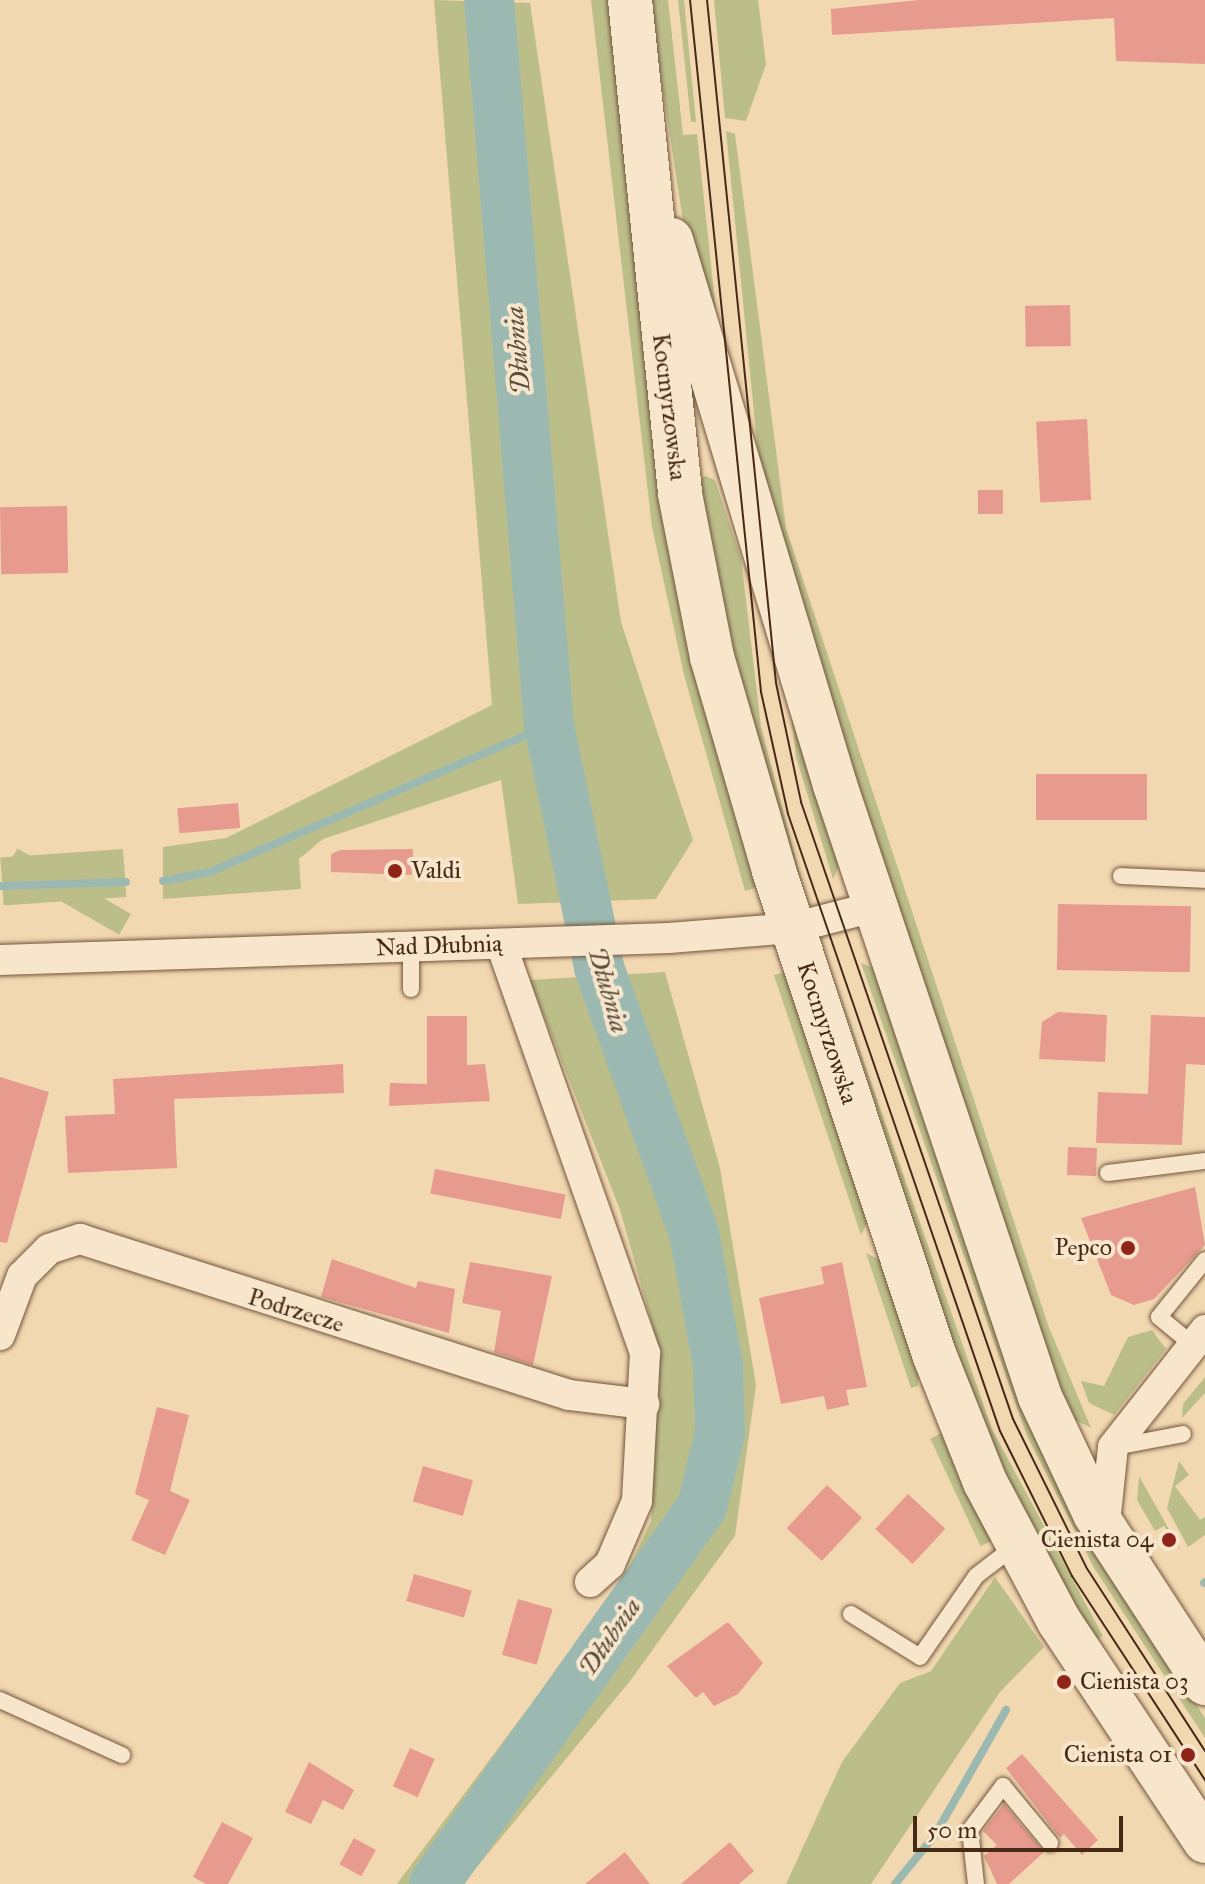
<!DOCTYPE html>
<meta charset="utf-8">
<style>
body{margin:0}
#map{position:relative;width:1205px;height:1884px;overflow:hidden;background:#f2d8b1;font-family:"IM FELL Great Primer",serif}
div>[style]{position:absolute}
[style*='--x']{left:calc(var(--x)*1px);top:calc(var(--y)*1px);width:calc(var(--w)*1px);rotate:calc(var(--a)*1deg)}
.green>*{inset:0;background:#bcbe8a;transform-origin:0 0}
.stream>*{height:8px;margin:-4px;padding:0 4px;transform-origin:4px;border-radius:4px;background:#9cb9b1}
.river>*{height:50px;margin:-25px;padding:0 25px;transform-origin:25px;border-radius:25px;background:#9cb9b1}
.building>*{inset:0;background:#e79b8e;transform-origin:0 0}
.roads{filter:drop-shadow(0 0 2px #72563d) drop-shadow(0 0 2px #72563d)}
.service>*{height:16px;margin:-8px;padding:0 8px;transform-origin:8px;border-radius:8px;background:#f7e6cc}
.minor>*{height:30px;margin:-15px;padding:0 15px;transform-origin:15px;border-radius:15px;background:#f7e6cc}
.secondary>*{height:44px;margin:-22px;padding:0 22px;transform-origin:22px;border-radius:22px;background:#f7e6cc}
.tram>*{height:2px;margin:-1px;padding:0 1px;transform-origin:1px;border-radius:1px;background:#472a16}
.dots>*{width:22px;height:22px;translate:-50% -50%;box-sizing:border-box;border:4px solid #f7e6cc;border-radius:50%}
span{translate:-50% -50%;white-space:nowrap;text-align:center;line-height:1.15;-webkit-text-stroke:8px #f7e6cc;paint-order:stroke}
.street-label{font-size:24px;color:#472a16}
.poi-label{font-size:24px;color:#472a16}
.left{translate:0 -50%;text-align:left}
.right{translate:-100% -50%;text-align:right}
.water-label{font-size:26px;color:#5c4e3d;font-style:italic}
.scale{position:absolute;left:913px;top:1816px;width:210px;height:36px;box-sizing:border-box;border:4px solid #472a16;border-top:0;padding-left:10px;font-size:24px;line-height:28px;white-space:nowrap;color:#472a16;-webkit-text-stroke:6px #f7e6cc;paint-order:stroke}
</style>
<div id="map">
<div class="green">
<div style="clip-path:polygon(434px 0,530px 3px,621px 622px,693px 840px,656px 899px,518px 904px,501px 780px,323px 839px,299px 859px,301px 889px,163px 899px,163px 847px,226px 838px,492px 705px)"></div>
<div style="clip-path:polygon(591px 0,609px 0,758px 887px,745px 891px,684px 675px,652px 527px)"></div>
<div style="clip-path:polygon(649px 0,668px 0,683px 135px,697px 134px,725px 395px,689px 260px)"></div>
<div style="clip-path:polygon(678px 0,684px 0,696px 122px,691px 122px)"></div>
<div style="clip-path:polygon(714px 0,758px 0,766px 64px,746px 121px,725px 118px)"></div>
<div style="clip-path:polygon(726px 131px,735px 134px,786px 528px,1048px 1325px,1091px 1428px,1067px 1416px,765px 523px)"></div>
<div style="clip-path:polygon(706px 476px,715px 480px,741px 558px,761px 727px,802px 882px,749px 731px,699px 479px)"></div>
<div style="clip-path:polygon(790px 705px,839px 866px,833px 879px,796px 757px)"></div>
<div style="left:123px;top:849px;width:48px;height:123px;rotate:86deg"></div>
<div style="left:131px;top:914px;width:24px;height:131px;rotate:120deg"></div>
<div style="clip-path:polygon(861px 963px,875px 968px,1122px 1590px,1205px 1718px,1205px 1738px,1094px 1568px,1027px 1436px)"></div>
<div style="clip-path:polygon(665px 972px,720px 1168px,756px 1385px,735px 1536px,630px 1681px,463px 1884px,397px 1884px,622px 1582px,651px 1521px,659px 1348px,620px 1210px,530px 980px)"></div>
<div style="clip-path:polygon(785px 972px,869px 1219px,861px 1235px,774px 975px)"></div>
<div style="clip-path:polygon(834px 976px,992px 1429px,1103px 1636px,1093px 1642px,987px 1447px)"></div>
<div style="clip-path:polygon(866px 1253px,884px 1262px,919px 1370px,918px 1386px,911px 1388px)"></div>
<div style="clip-path:polygon(1152px 1330px,1166px 1349px,1114px 1415px,1089px 1403px,1081px 1381px,1104px 1386px,1128px 1337px)"></div>
<div style="clip-path:polygon(1205px 1377px,1205px 1393px,1182px 1418px,1183px 1404px)"></div>
<div style="left:942px;top:1433px;width:119px;height:13px;rotate:65deg"></div>
<div style="clip-path:polygon(1179px 1461px,1189px 1475px,1175px 1486px,1200px 1520px,1205px 1517px,1205px 1535px,1188px 1547px,1167px 1508px)"></div>
<div style="clip-path:polygon(1139px 1476px,1180px 1549px,1179px 1549px,1164px 1526px,1155px 1531px,1137px 1500px)"></div>
<div style="clip-path:polygon(995px 1577px,1044px 1647px,1000px 1692px,871px 1884px,786px 1884px,842px 1762px,900px 1683px,931px 1671px)"></div>
</div>
<div class="stream">
<div style="--x:163;--y:881;--w:48;--a:-10.8"></div>
<div style="--x:210;--y:872;--w:369;--a:-23.4"></div>
<div style="--x:0;--y:886;--w:126;--a:-1.8"></div>
<div style="--x:1204;--y:1583;--w:1;--a:-45"></div>
<div style="--x:895;--y:1884;--w:63;--a:-50.8"></div>
<div style="--x:935;--y:1835;--w:144;--a:-60.4"></div>
</div>
<div class="river">
<div style="--x:434;--y:1884;--w:463;--a:-54.6"></div>
<div style="--x:702;--y:1507;--w:76;--a:-76.3"></div>
<div style="--x:720;--y:1433;--w:68;--a:-91.7"></div>
<div style="--x:718;--y:1365;--w:134;--a:-100.3"></div>
<div style="--x:694;--y:1233;--w:282;--a:-109.7"></div>
<div style="--x:599;--y:967;--w:247;--a:-101.7"></div>
<div style="--x:549;--y:725;--w:727;--a:-94.73"></div>
</div>
<div class="building">
<div style="clip-path:polygon(919px 0,1205px 0,1205px 64px,1116px 61px,1114px 18px,832px 35px,831px 9px)"></div>
<div style="left:1070px;top:305px;width:41px;height:45px;rotate:89deg"></div>
<div style="left:1087px;top:419px;width:81px;height:51px;rotate:87deg"></div>
<div style="left:978px;top:490px;width:25px;height:24px"></div>
<div style="left:67px;top:506px;width:67px;height:67px;rotate:89deg"></div>
<div style="left:1147px;top:774px;width:46px;height:111px;rotate:90deg"></div>
<div style="left:238px;top:803px;width:25px;height:61px;rotate:85deg"></div>
<div style="clip-path:polygon(413px 849px,412px 875px,331px 872px,331px 854px,340px 850px)"></div>
<div style="left:1058px;top:904px;width:133px;height:66px;rotate:1deg"></div>
<div style="clip-path:polygon(1058px 1012px,1107px 1015px,1105px 1062px,1039px 1059px,1042px 1022px)"></div>
<div style="clip-path:polygon(1151px 1015px,1205px 1017px,1205px 1065px,1186px 1064px,1182px 1145px,1096px 1143px,1098px 1092px,1148px 1094px)"></div>
<div style="clip-path:polygon(427px 1016px,467px 1016px,467px 1065px,485px 1064px,490px 1101px,389px 1106px,390px 1083px,427px 1084px)"></div>
<div style="clip-path:polygon(343px 1064px,344px 1093px,174px 1099px,177px 1168px,68px 1173px,65px 1116px,115px 1114px,113px 1079px)"></div>
<div style="clip-path:polygon(0 1077px,49px 1092px,7px 1243px,0 1242px)"></div>
<div style="left:1068px;top:1147px;width:29px;height:28px;rotate:2deg"></div>
<div style="left:435px;top:1169px;width:133px;height:25px;rotate:11deg"></div>
<div style="clip-path:polygon(1195px 1187px,1205px 1245px,1154px 1299px,1134px 1305px,1111px 1295px,1081px 1218px)"></div>
<div style="clip-path:polygon(332px 1259px,416px 1288px,418px 1281px,455px 1289px,449px 1333px,321px 1297px)"></div>
<div style="clip-path:polygon(470px 1262px,552px 1276px,533px 1365px,494px 1352px,501px 1311px,462px 1303px)"></div>
<div style="clip-path:polygon(842px 1262px,867px 1387px,846px 1390px,849px 1405px,827px 1410px,824px 1396px,781px 1404px,759px 1298px,824px 1284px,821px 1267px)"></div>
<div style="clip-path:polygon(157px 1407px,189px 1415px,170px 1491px,190px 1500px,165px 1555px,131px 1540px,149px 1500px,135px 1494px)"></div>
<div style="left:423px;top:1466px;width:52px;height:37px;rotate:16deg"></div>
<div style="left:827px;top:1485px;width:48px;height:59px;rotate:43deg"></div>
<div style="left:908px;top:1494px;width:51px;height:48px;rotate:43deg"></div>
<div style="left:414px;top:1574px;width:60px;height:28px;rotate:16deg"></div>
<div style="left:518px;top:1599px;width:36px;height:58px;rotate:16deg"></div>
<div style="clip-path:polygon(728px 1622px,763px 1663px,738px 1694px,714px 1706px,703px 1692px,696px 1698px,667px 1666px)"></div>
<div style="left:410px;top:1748px;width:27px;height:42px;rotate:24deg"></div>
<div style="clip-path:polygon(1022px 1754px,1098px 1840px,1082px 1855px,1064px 1834px,1060px 1838px,1006px 1768px)"></div>
<div style="clip-path:polygon(309px 1762px,354px 1790px,343px 1810px,323px 1800px,311px 1824px,285px 1812px)"></div>
<div style="clip-path:polygon(1004px 1804px,1044px 1852px,1009px 1884px,997px 1884px,984px 1856px,997px 1845px,983px 1831px)"></div>
<div style="clip-path:polygon(222px 1822px,253px 1838px,228px 1884px,206px 1884px,193px 1877px)"></div>
<div style="left:354px;top:1838px;width:25px;height:30px;rotate:29deg"></div>
<div style="clip-path:polygon(730px 1842px,754px 1871px,739px 1884px,681px 1884px)"></div>
<div style="clip-path:polygon(625px 1852px,650px 1884px,585px 1884px)"></div>
</div>
<div class="roads">
<div class="service">
<div style="--x:1121;--y:876;--w:84;--a:2.7"></div>
<div style="--x:411;--y:989;--w:42;--a:-90"></div>
<div style="--x:1108;--y:1173;--w:98;--a:-7.1"></div>
<div style="--x:1193;--y:1345;--w:44;--a:-140.5"></div>
<div style="--x:1159;--y:1317;--w:73;--a:-51.1"></div>
<div style="--x:1115;--y:1447;--w:69;--a:-10.8"></div>
<div style="--x:851;--y:1614;--w:81;--a:31.9"></div>
<div style="--x:920;--y:1657;--w:98;--a:-55.3"></div>
<div style="--x:976;--y:1576;--w:49;--a:-37.6"></div>
<div style="--x:0;--y:1700;--w:134;--a:24.3"></div>
<div style="--x:976;--y:1884;--w:54;--a:-96.3"></div>
<div style="--x:970;--y:1830;--w:55;--a:-53.1"></div>
<div style="--x:1003;--y:1786;--w:74;--a:50.5"></div>
</div>
<div class="minor">
<div style="--x:501;--y:944;--w:434;--a:70.6"></div>
<div style="--x:645;--y:1353;--w:148;--a:93.1"></div>
<div style="--x:637;--y:1501;--w:69;--a:113.2"></div>
<div style="--x:610;--y:1564;--w:27;--a:138"></div>
<div style="--x:0;--y:960;--w:669;--a:-1.88"></div>
<div style="--x:669;--y:938;--w:123;--a:-4.6"></div>
<div style="--x:792;--y:928;--w:85;--a:-14.4"></div>
<div style="--x:0;--y:1335;--w:63;--a:-69.6"></div>
<div style="--x:22;--y:1276;--w:38;--a:-45"></div>
<div style="--x:49;--y:1249;--w:33;--a:-18"></div>
<div style="--x:80;--y:1239;--w:513;--a:17.69"></div>
<div style="--x:569;--y:1395;--w:76;--a:6.8"></div>
<div style="--x:1105;--y:1523;--w:76;--a:-84"></div>
<div style="--x:1113;--y:1447;--w:149;--a:-51.8"></div>
</div>
<div class="secondary">
<div style="--x:630;--y:0;--w:497;--a:84.2"></div>
<div style="--x:680;--y:494;--w:166;--a:78.9"></div>
<div style="--x:712;--y:657;--w:223;--a:73.8"></div>
<div style="--x:774;--y:871;--w:509;--a:71.67"></div>
<div style="--x:934;--y:1354;--w:138;--a:68.3"></div>
<div style="--x:985;--y:1482;--w:157;--a:62"></div>
<div style="--x:1059;--y:1621;--w:264;--a:56.4"></div>
<div style="--x:671;--y:240;--w:569;--a:73.25"></div>
<div style="--x:835;--y:785;--w:645;--a:71.48"></div>
<div style="--x:1040;--y:1397;--w:129;--a:64.8"></div>
<div style="--x:1095;--y:1514;--w:202;--a:56.9"></div>
</div>
</div>
<div class="tram">
<div style="--x:690;--y:0;--w:696;--a:84.14"></div>
<div style="--x:761;--y:692;--w:125;--a:77.5"></div>
<div style="--x:788;--y:814;--w:652;--a:71.04"></div>
<div style="--x:1000;--y:1431;--w:162;--a:63.6"></div>
<div style="--x:1072;--y:1576;--w:244;--a:56.9"></div>
<div style="--x:707;--y:0;--w:686;--a:84.23"></div>
<div style="--x:776;--y:683;--w:122;--a:78.1"></div>
<div style="--x:801;--y:802;--w:652;--a:71.04"></div>
<div style="--x:1013;--y:1419;--w:165;--a:63.7"></div>
<div style="--x:1086;--y:1567;--w:219;--a:57.1"></div>
</div>
<div class="dots">
<div style="left:395px;top:871px;background:#8f2418"></div>
<div style="left:1128px;top:1248px;background:#8f2418"></div>
<div style="left:1169px;top:1540px;background:#8f2418"></div>
<div style="left:1064px;top:1682px;background:#8f2418"></div>
<div style="left:1188px;top:1755px;background:#8f2418"></div>
</div>
<div class="street-label">
<span style="left:669px;top:407px;rotate:83deg">Kocmyrzowska</span>
<span style="left:439px;top:946px;rotate:-2deg">Nad Dłubnią</span>
<span style="left:827px;top:1033px;rotate:72deg">Kocmyrzowska</span>
<span style="left:296px;top:1311px;rotate:17deg">Podrzecze</span>
</div>
<div class="poi-label">
<span class="left" style="left:411px;top:871px">Valdi</span>
<span class="right" style="left:1112px;top:1248px">Pepco</span>
<span class="right" style="left:1153px;top:1540px">Cienista 04</span>
<span class="left" style="left:1080px;top:1682px">Cienista 03</span>
<span class="right" style="left:1172px;top:1755px">Cienista 01</span>
</div>
<div class="water-label">
<span style="left:518px;top:350px;rotate:-95deg">Dłubnia</span>
<span style="left:608px;top:990px;rotate:74deg">Dłubnia</span>
<span style="left:610px;top:1637px;rotate:-55deg">Dłubnia</span>
</div>
<div class="scale">50 m</div>
</div>
